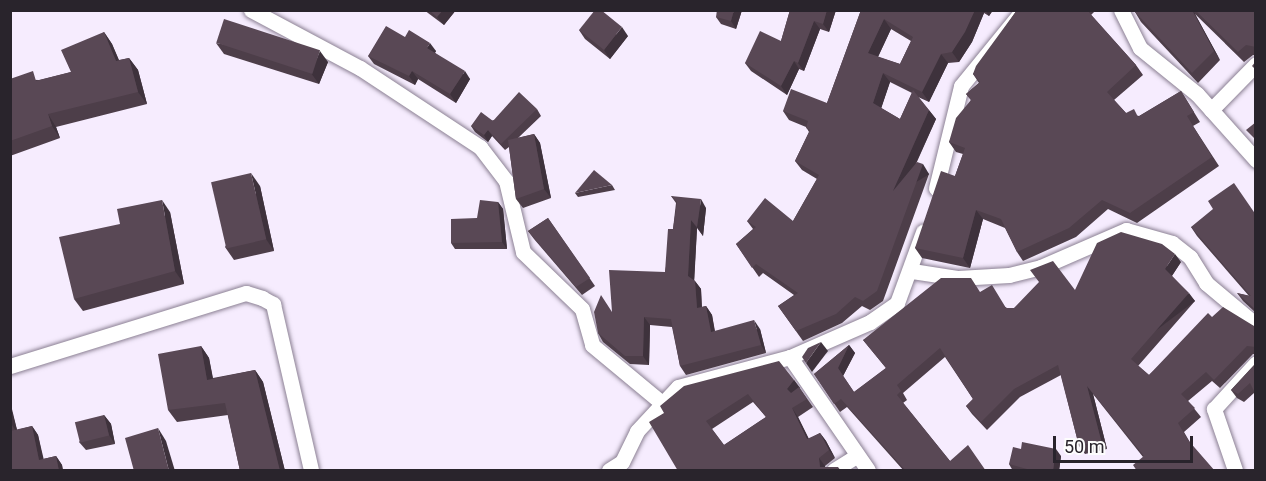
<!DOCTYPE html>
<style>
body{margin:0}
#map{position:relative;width:1266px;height:481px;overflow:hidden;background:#f6ecfe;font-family:Roboto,sans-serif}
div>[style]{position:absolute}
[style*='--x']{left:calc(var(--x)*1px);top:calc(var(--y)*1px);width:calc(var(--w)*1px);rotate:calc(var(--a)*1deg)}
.roads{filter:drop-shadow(0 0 2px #8b8093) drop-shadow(0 0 2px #8b8093)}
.street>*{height:15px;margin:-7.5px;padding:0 7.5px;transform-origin:7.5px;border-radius:7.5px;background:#fff}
.wall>*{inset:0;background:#4d3e49}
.shaded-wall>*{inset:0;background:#3e323c;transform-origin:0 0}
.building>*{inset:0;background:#594855;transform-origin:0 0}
span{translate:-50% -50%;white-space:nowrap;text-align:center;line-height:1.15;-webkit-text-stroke:6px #fdfdfd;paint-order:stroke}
.frame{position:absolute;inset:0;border:12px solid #29242c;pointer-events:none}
.scale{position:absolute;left:1053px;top:436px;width:140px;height:27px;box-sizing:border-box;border:3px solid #29242c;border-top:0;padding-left:8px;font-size:18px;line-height:21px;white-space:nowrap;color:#29242c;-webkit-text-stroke:4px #fdfdfd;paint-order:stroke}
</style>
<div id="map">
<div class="roads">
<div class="street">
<div style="--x:251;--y:10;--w:123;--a:28"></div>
<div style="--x:360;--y:68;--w:144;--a:33.4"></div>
<div style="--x:480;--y:147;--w:43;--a:52.6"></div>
<div style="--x:506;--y:181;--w:73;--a:76.5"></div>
<div style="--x:523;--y:252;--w:82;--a:44"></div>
<div style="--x:582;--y:309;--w:37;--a:74"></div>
<div style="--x:592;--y:345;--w:92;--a:39.7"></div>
<div style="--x:1121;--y:10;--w:42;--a:63.4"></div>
<div style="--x:1140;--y:48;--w:73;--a:38.9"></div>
<div style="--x:1197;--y:94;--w:89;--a:48.2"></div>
<div style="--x:1211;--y:110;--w:64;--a:-45.6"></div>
<div style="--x:936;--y:188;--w:105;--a:-76.2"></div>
<div style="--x:961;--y:86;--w:98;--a:-50.8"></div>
<div style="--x:912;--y:271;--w:47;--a:8.7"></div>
<div style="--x:958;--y:278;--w:51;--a:-3.4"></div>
<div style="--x:1009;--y:275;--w:33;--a:-14"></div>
<div style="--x:1041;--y:267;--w:93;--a:-23.5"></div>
<div style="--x:1126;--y:230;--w:48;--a:15.8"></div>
<div style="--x:1172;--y:243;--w:23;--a:38"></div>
<div style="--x:1190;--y:257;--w:31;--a:58"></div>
<div style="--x:1206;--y:283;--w:65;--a:40"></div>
<div style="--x:790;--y:357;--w:137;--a:55.4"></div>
<div style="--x:10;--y:366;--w:247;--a:-17.2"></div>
<div style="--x:246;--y:293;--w:17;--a:17"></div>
<div style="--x:262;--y:298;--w:13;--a:29"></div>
<div style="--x:273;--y:304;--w:170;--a:77.1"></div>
<div style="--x:609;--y:470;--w:15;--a:-32"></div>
<div style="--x:622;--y:462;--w:34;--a:-64"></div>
<div style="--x:637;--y:431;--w:60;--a:-47"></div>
<div style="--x:678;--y:387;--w:116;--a:-15"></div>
<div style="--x:790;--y:357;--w:87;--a:-23.6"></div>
<div style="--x:870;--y:322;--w:33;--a:-35"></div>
<div style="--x:897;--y:303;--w:76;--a:-69.9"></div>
<div style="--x:834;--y:470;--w:25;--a:-32"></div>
<div style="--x:1235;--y:470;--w:65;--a:-109"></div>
<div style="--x:1214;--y:409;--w:62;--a:-47.6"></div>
</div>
</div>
<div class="wall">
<div style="clip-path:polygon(424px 10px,456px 10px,444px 25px)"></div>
<div style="clip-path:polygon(742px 10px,736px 29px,721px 24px,716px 17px)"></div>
<div style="clip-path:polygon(790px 10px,836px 10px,829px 32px,820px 29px,804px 71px,799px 69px,787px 95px,751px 71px,745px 63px,781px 41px)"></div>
<div style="clip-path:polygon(evenodd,861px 10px,993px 10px,989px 16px,984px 13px,972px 42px,959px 62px,948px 63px,929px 102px,918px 97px,936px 119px,916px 164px,929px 174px,883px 301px,870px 310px,862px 306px,842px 323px,803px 341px,778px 306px,794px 295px,763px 273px,759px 277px,736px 244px,753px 229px,747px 221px,793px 221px,817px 179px,802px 170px,795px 161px,809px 132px,806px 127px,789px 120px,783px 111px,827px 103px,861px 10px,891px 29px,911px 41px,900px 64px,878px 57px,891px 29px,861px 10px,890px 82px,912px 93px,900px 119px,881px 108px,890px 82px)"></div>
<div style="clip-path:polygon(1017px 10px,1096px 10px,1091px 15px,1136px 65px,1143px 75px,1114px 100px,1126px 113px,1139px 116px,1181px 91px,1200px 122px,1193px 126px,1219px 166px,1137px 223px,1108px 209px,1076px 237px,1023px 261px,1017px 252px,1005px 228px,983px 219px,970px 268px,922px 258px,915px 248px,955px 176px,963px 154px,956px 152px,949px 142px,971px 100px,966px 94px,979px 83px,973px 74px)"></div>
<div style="clip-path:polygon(1136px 10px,1256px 10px,1256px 55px,1253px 55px,1244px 62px,1195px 14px,1220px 60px,1198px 83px,1141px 22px,1135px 12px)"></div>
<div style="clip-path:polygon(579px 30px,628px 36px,610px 59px,585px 39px)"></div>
<div style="clip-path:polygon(104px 32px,112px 44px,119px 60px,129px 58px,138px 70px,147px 104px,56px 127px,60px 138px,10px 156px,10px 79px,39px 80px,71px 72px)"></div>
<div style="clip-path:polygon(405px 37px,436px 51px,435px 53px,470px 79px,456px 103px,418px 79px,415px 85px,374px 64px,368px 56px)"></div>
<div style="clip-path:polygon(216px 43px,328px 62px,319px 84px,224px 54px)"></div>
<div style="clip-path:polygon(537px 109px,541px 116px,518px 138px,534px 134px,540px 143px,551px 198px,523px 208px,516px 199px,509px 147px,505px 150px,492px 136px,488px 142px,475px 132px,471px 126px)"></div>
<div style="clip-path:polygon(612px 185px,615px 190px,578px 197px,575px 193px)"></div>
<div style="clip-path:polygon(260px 186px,274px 251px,234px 260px,225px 247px)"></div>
<div style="clip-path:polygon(671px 196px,706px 208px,703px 236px,697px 228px,694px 280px,701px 289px,702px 307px,706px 306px,712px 315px,715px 331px,760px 329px,766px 353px,686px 375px,680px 366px,672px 327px,650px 325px,649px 365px,630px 364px,603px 342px,598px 333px,612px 312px,665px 272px,673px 229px,676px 203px)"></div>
<div style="clip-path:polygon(498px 202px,503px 209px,507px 249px,455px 249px,451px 243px)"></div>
<div style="clip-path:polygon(170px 212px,184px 284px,83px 311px,74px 299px)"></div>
<div style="clip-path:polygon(1256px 215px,1256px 313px,1243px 301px,1237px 293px,1249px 296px,1197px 236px,1191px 227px)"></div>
<div style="clip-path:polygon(548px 218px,595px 286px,582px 295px,534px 239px,528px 231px)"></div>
<div style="clip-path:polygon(1181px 262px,1172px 276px,1195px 301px,1138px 366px,1149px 375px,1212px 317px,1254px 326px,1256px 322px,1256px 354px,1253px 354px,1220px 388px,1212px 381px,1188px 401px,1201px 417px,1184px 432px,1191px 444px,1143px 457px,1093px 394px,1107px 449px,1085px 454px,1079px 446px,1061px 375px,1020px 397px,987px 430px,972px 414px,966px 406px,973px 399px,945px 357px,903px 393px,907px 400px,903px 403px,950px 461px,986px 471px,904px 471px,847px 407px,840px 412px,814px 374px,849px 345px,855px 353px,843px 376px,854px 392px,886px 368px,863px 340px,980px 292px,1007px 308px,1014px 308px,1075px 290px)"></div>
<div style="clip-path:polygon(201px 346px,209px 358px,213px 378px,255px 370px,263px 382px,285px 471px,240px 471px,228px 415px,177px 422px,168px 410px)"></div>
<div style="clip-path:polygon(1256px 363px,1254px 393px,1244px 402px,1237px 398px,1231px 390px)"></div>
<div style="clip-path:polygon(evenodd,794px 380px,813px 407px,798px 417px,809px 439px,820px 433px,826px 441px,835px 458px,825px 466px,825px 467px,678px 471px,664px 413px,794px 380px,753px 402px,766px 417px,724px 445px,712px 429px,753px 402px)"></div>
<div style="clip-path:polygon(10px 404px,17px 430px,32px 426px,38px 435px,43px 459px,56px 456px,62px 465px,63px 471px,11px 471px)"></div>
<div style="clip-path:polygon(104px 415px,111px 424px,115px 444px,86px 450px,79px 442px)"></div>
<div style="clip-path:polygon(1061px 456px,1059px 471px,1013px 471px,1009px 464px)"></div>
</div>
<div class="shaded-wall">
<div style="clip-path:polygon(443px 10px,456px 10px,444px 25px,437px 17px)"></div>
<div style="clip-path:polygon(734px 10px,742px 10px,736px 29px,731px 21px)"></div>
<div style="clip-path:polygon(827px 10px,836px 10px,829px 32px,823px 24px)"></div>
<div style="clip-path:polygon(975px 10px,983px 10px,984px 13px,972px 42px,959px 62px,952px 52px)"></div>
<div style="clip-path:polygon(985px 10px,993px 10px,989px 16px)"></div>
<div style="clip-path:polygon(1192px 10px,1195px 14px,1220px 60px,1214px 51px)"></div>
<div style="clip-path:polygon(884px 19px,891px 29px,875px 63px,868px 53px)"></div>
<div style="clip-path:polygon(814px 21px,820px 29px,804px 71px,798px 63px)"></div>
<div style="clip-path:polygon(622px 27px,628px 36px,610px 59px,604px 50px)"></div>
<div style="clip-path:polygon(104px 32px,112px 44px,124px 73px,116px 61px)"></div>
<div style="clip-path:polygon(430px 43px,436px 51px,433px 56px,427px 48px)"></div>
<div style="clip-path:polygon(320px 51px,328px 62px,319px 84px,311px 73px)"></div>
<div style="clip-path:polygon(941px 54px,948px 63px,929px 102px,922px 92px)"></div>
<div style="clip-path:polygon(129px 58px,138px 70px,147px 104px,138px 92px)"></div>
<div style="clip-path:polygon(794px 61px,799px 69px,787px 95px,781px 86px)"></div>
<div style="clip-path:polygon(412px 71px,418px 79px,415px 85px,409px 76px)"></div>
<div style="clip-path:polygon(465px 71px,470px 79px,456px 103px,450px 94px)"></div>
<div style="clip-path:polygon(883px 73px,890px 82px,880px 112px,873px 103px)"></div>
<div style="clip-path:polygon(929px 110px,936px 119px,899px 200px,893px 191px)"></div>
<div style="clip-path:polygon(48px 114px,56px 127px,60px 138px,52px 126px)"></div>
<div style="clip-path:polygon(488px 130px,492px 136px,488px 142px,484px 135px)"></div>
<div style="clip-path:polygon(534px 134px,540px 143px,551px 198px,544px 189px)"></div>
<div style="left:923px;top:164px;width:12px;height:135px;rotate:59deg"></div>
<div style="clip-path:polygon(251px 173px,260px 186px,274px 251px,266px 239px)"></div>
<div style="clip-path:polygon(701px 199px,706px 208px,703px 236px,697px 227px)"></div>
<div style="clip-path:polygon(162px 200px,170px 212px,184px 284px,175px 271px)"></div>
<div style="clip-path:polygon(498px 202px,503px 209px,507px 249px,502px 242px)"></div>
<div style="clip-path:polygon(976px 210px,983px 219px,970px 268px,963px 258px)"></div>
<div style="clip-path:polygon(691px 220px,697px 228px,694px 285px,688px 276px)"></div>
<div style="clip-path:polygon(1175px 254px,1181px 262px,1171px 277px,1165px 269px)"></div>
<div style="clip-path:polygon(695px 281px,701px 289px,702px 317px,697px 308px)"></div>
<div style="left:1189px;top:293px;width:10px;height:88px;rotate:53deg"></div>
<div style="clip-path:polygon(706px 306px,712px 315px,716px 340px,711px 332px)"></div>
<div style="clip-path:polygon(644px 317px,650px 325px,649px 365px,643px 356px)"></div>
<div style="clip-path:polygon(754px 320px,760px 329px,766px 353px,761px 345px)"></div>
<div style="clip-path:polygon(821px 342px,828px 351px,812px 372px,806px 363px)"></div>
<div style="clip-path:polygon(849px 345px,855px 353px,843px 376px,838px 368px)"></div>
<div style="clip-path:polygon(201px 346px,209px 358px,215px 391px,207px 380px)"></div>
<div style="clip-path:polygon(255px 370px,263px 382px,285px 471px,280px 471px)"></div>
<div style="clip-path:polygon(794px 380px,800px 388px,793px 397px,787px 389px)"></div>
<div style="clip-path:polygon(1087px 386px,1093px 394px,1107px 449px,1101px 440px)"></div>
<div style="clip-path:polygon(10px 404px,11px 405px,18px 434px,12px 425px,10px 420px)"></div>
<div style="clip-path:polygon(792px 408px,798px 417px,813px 448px,807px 439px)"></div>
<div style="clip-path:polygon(104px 415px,111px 424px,115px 444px,109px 435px)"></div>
<div style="clip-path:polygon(32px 426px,38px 435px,46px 469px,39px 460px)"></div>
<div style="clip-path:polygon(158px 428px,166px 441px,175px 471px,169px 471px)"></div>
<div style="clip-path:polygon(820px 433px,826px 441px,835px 458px,829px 450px)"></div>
<div style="clip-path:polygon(1056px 449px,1061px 456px,1059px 471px,1053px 471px)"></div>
<div style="clip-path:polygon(56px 456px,62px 465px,63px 471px,59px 471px)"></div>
<div style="clip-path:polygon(819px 458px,825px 466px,826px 471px,820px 467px)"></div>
</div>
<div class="building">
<div style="clip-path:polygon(429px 10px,443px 10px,437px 17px)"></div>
<div style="clip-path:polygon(595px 10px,601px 10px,622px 27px,604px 50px,579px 30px)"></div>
<div style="clip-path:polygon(717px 10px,734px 10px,731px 21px,716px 17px)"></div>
<div style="clip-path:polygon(790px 10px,827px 10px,823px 24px,814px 21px,798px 63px,794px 61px,781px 86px,745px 63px,760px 31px,781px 41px)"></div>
<div style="clip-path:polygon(evenodd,861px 10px,975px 10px,965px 32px,952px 52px,941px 54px,922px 92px,883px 73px,873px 103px,900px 119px,913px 90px,929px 110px,893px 191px,917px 162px,923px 164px,877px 291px,863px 301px,855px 297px,836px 314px,796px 331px,778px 306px,798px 293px,756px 264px,752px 268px,736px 244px,756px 227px,747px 221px,765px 198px,793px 221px,819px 175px,795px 161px,810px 130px,806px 128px,808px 121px,783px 111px,791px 89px,827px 103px,861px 10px,884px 19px,913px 37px,900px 64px,868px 53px,884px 19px)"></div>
<div style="clip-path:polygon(1017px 10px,1087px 10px,1136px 65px,1107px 92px,1126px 113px,1134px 109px,1138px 117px,1181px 91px,1194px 112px,1187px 116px,1212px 157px,1130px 213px,1102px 200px,1069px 228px,1017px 252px,1001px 219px,976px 210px,963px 258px,915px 248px,941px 171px,955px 176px,965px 148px,949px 142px,956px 118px,971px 100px,966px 94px,980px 82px,973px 74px,976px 66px)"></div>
<div style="clip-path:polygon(1136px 10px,1192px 10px,1214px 51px,1192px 73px,1135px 12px)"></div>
<div style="clip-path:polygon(1195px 10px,1256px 10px,1256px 47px,1246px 45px,1238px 52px)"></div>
<div style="left:224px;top:19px;width:101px;height:25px;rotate:18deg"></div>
<div style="clip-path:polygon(386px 26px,405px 37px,409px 30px,430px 43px,427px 48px,465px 71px,450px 94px,412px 71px,409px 76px,368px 56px)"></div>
<div style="clip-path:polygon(104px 32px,116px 61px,129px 58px,138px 92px,48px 114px,52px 126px,10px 141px,10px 79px,33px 71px,36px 81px,71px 72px,61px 50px)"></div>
<div style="clip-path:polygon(1256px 61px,1256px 70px,1252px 66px)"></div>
<div style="clip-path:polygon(519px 92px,537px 109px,501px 144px,488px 130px,484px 135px,471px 126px,481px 112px,493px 121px)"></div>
<div style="clip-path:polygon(1256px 122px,1256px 140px,1246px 130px)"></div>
<div style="clip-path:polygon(534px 134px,544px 189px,516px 199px,508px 140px)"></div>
<div style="clip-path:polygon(594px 170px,612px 185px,575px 193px)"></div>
<div style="left:251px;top:173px;width:68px;height:41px;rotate:77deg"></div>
<div style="clip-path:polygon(1234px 183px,1256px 215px,1256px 310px,1237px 293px,1251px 296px,1191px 227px,1213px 209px,1208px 201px)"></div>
<div style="clip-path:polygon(671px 196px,701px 199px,697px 227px,691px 220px,688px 276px,695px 281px,697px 308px,706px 306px,711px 332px,754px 320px,761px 345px,680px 366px,671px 319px,644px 317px,643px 356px,625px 356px,598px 333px,594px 312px,601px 295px,612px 312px,609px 270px,665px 272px,668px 229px,673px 229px,677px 202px)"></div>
<div style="clip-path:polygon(162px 200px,175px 271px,74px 299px,59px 237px,120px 224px,117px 209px)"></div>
<div style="clip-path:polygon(480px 200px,498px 202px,502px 242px,451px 243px,451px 219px,477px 218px)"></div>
<div style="clip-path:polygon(548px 218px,590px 278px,576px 287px,528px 231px)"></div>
<div style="clip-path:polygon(1121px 232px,1162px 244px,1175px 254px,1165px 269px,1189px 293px,1131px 359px,1149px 375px,1208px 313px,1212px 317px,1223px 307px,1254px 326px,1256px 322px,1256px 347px,1247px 346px,1214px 380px,1206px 372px,1181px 394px,1195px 408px,1178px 423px,1188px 440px,1215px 471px,1137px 471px,1133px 465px,1144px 456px,1087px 386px,1101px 440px,1079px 446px,1058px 365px,1014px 389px,981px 422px,966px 406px,973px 399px,940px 348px,897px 385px,901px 391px,897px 395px,950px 461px,968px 445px,986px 471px,906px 471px,841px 399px,834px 404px,814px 374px,849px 345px,838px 368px,854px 392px,886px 368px,863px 340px,941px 278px,971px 278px,980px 292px,992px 285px,1006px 308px,1014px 308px,1039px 282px,1030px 270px,1053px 261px,1075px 290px,1097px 243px)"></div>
<div style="clip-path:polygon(821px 342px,806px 363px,802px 357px,808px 348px)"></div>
<div style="clip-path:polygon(201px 346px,207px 380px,255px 370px,280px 471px,240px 471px,225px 403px,168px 410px,158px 354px)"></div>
<div style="clip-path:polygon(evenodd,779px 361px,794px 380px,787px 389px,791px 393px,799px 387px,807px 399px,792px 408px,807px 439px,820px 433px,829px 450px,819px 458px,820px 467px,838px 467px,841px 471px,678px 471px,649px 422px,664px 413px,660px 406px,684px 386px,779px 361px,748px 394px,766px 417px,724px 445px,706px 421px,748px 394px)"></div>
<div style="clip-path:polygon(1256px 363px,1256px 395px,1250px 383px,1238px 394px,1231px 390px)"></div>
<div style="left:104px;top:415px;width:21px;height:30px;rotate:76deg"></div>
<div style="clip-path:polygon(32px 426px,39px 460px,56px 456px,59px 471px,11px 471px,10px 431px)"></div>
<div style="clip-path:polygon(158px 428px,169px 471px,134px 471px,125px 438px)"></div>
<div style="clip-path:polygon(1022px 442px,1056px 449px,1053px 471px,1034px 471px,1009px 464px,1013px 447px,1021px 449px)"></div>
</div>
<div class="frame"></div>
<div class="scale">50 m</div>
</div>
